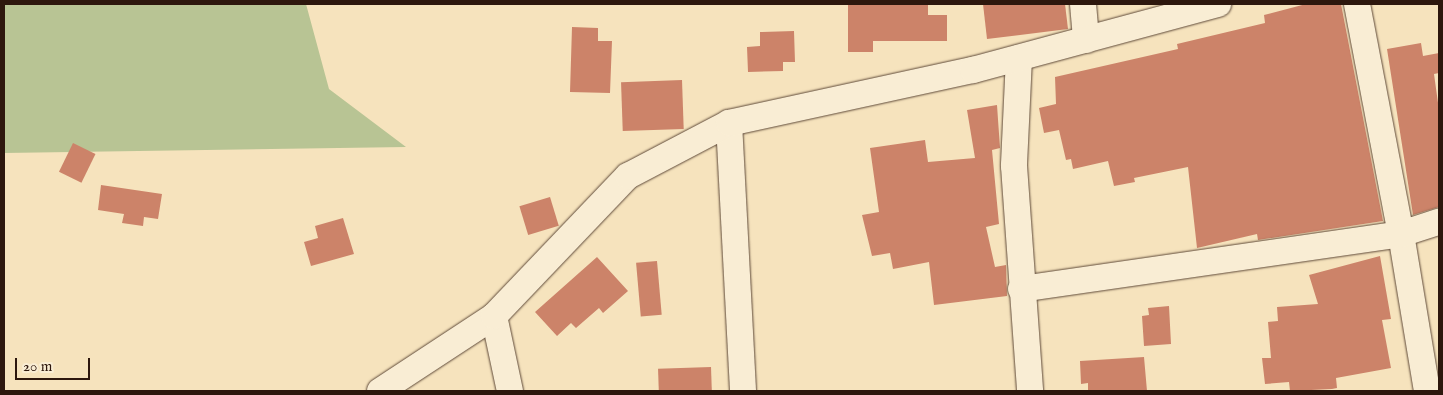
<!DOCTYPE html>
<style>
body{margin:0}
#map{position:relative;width:1443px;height:395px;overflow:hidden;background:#f6e3bd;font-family:"IM FELL English",serif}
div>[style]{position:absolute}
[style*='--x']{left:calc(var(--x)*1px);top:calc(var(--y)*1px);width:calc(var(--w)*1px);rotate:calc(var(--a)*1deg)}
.green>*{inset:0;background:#b8c494}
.building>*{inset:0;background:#cc8369;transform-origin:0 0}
.roads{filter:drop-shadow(0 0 1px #5f4a39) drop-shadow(0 0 1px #5f4a39)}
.street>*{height:26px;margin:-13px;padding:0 13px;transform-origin:13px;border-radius:13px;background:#f9edd4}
span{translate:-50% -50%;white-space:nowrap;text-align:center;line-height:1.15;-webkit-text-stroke:4px #f9edd4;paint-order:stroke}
.frame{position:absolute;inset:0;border:5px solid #2d170d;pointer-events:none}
.scale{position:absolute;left:15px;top:358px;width:75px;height:22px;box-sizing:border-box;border:2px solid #2d170d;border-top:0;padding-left:6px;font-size:15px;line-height:18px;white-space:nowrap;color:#2d170d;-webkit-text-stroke:4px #f9edd4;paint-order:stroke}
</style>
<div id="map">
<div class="green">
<div style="clip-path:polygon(4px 4px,306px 4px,329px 89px,406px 147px,4px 153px)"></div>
</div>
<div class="building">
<div style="clip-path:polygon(848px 4px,928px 4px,928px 15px,947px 15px,947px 41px,873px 41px,873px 52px,848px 52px)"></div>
<div style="clip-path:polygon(983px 4px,1065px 4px,1068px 29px,987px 39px)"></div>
<div style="clip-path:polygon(1306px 4px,1341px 4px,1383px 221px,1258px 240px,1257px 234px,1197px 248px,1188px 167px,1134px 178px,1135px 182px,1114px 186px,1108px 161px,1073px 169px,1071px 159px,1066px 160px,1059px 130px,1044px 133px,1039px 108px,1056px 104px,1055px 77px,1178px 49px,1177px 44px,1265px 23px,1264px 15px)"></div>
<div style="clip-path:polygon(572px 27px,598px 28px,598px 41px,612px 41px,610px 93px,570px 92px)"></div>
<div style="clip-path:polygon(794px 31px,795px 62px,783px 62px,783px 71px,748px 72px,747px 47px,760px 46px,760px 32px)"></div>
<div style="clip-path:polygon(1421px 43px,1423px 56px,1439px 53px,1439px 73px,1434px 74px,1439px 110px,1439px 207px,1413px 215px,1387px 49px)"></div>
<div style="left:682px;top:80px;width:49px;height:61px;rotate:88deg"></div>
<div style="clip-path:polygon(997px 105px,1000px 148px,992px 150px,999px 224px,986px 227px,995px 267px,1006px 265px,1007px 296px,934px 305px,929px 262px,893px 269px,890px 253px,872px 256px,862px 215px,879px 212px,870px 148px,925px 140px,928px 162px,975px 158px,967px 110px)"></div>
<div style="left:73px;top:143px;width:25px;height:32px;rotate:26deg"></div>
<div style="clip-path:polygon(101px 185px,162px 194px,158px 219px,144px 217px,143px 226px,122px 223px,124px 214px,98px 210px)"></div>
<div style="left:550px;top:197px;width:30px;height:32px;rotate:73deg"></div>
<div style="clip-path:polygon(343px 218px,354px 254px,311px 266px,304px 242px,318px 238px,315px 226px)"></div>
<div style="clip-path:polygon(1380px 256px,1391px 319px,1382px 320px,1391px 368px,1336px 378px,1337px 388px,1332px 389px,1290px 391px,1289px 382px,1265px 384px,1262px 358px,1271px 358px,1268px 322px,1278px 321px,1277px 307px,1318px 304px,1309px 275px)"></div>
<div style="clip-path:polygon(597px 257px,628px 291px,603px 313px,599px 308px,576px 328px,571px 323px,557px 336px,535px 312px)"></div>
<div style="left:657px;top:261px;width:54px;height:21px;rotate:85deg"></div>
<div style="clip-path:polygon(1169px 306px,1171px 344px,1144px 346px,1142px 316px,1149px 315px,1148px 308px)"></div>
<div style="clip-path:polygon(1144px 357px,1147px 391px,1088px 391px,1088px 383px,1081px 384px,1080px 361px)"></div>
<div style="left:711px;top:367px;width:24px;height:53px;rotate:88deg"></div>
</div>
<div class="roads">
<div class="street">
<div style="--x:1083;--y:4;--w:36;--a:85"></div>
<div style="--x:1357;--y:4;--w:234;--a:79.2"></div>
<div style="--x:1401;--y:234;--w:159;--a:80.6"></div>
<div style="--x:1019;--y:58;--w:108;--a:92.7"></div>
<div style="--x:1014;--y:166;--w:226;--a:85.9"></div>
<div style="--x:729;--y:123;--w:268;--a:87"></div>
<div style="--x:1021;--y:289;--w:384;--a:-8.2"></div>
<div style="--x:1401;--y:234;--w:40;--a:-18"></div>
<div style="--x:494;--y:316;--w:77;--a:78"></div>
<div style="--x:380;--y:391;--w:136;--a:-33.3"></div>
<div style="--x:494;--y:316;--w:194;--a:-46.3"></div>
<div style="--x:628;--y:176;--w:114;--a:-27.7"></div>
<div style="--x:729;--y:123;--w:250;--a:-12.3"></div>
<div style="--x:973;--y:70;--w:254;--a:-15.1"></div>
</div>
</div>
<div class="frame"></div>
<div class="scale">20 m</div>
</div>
